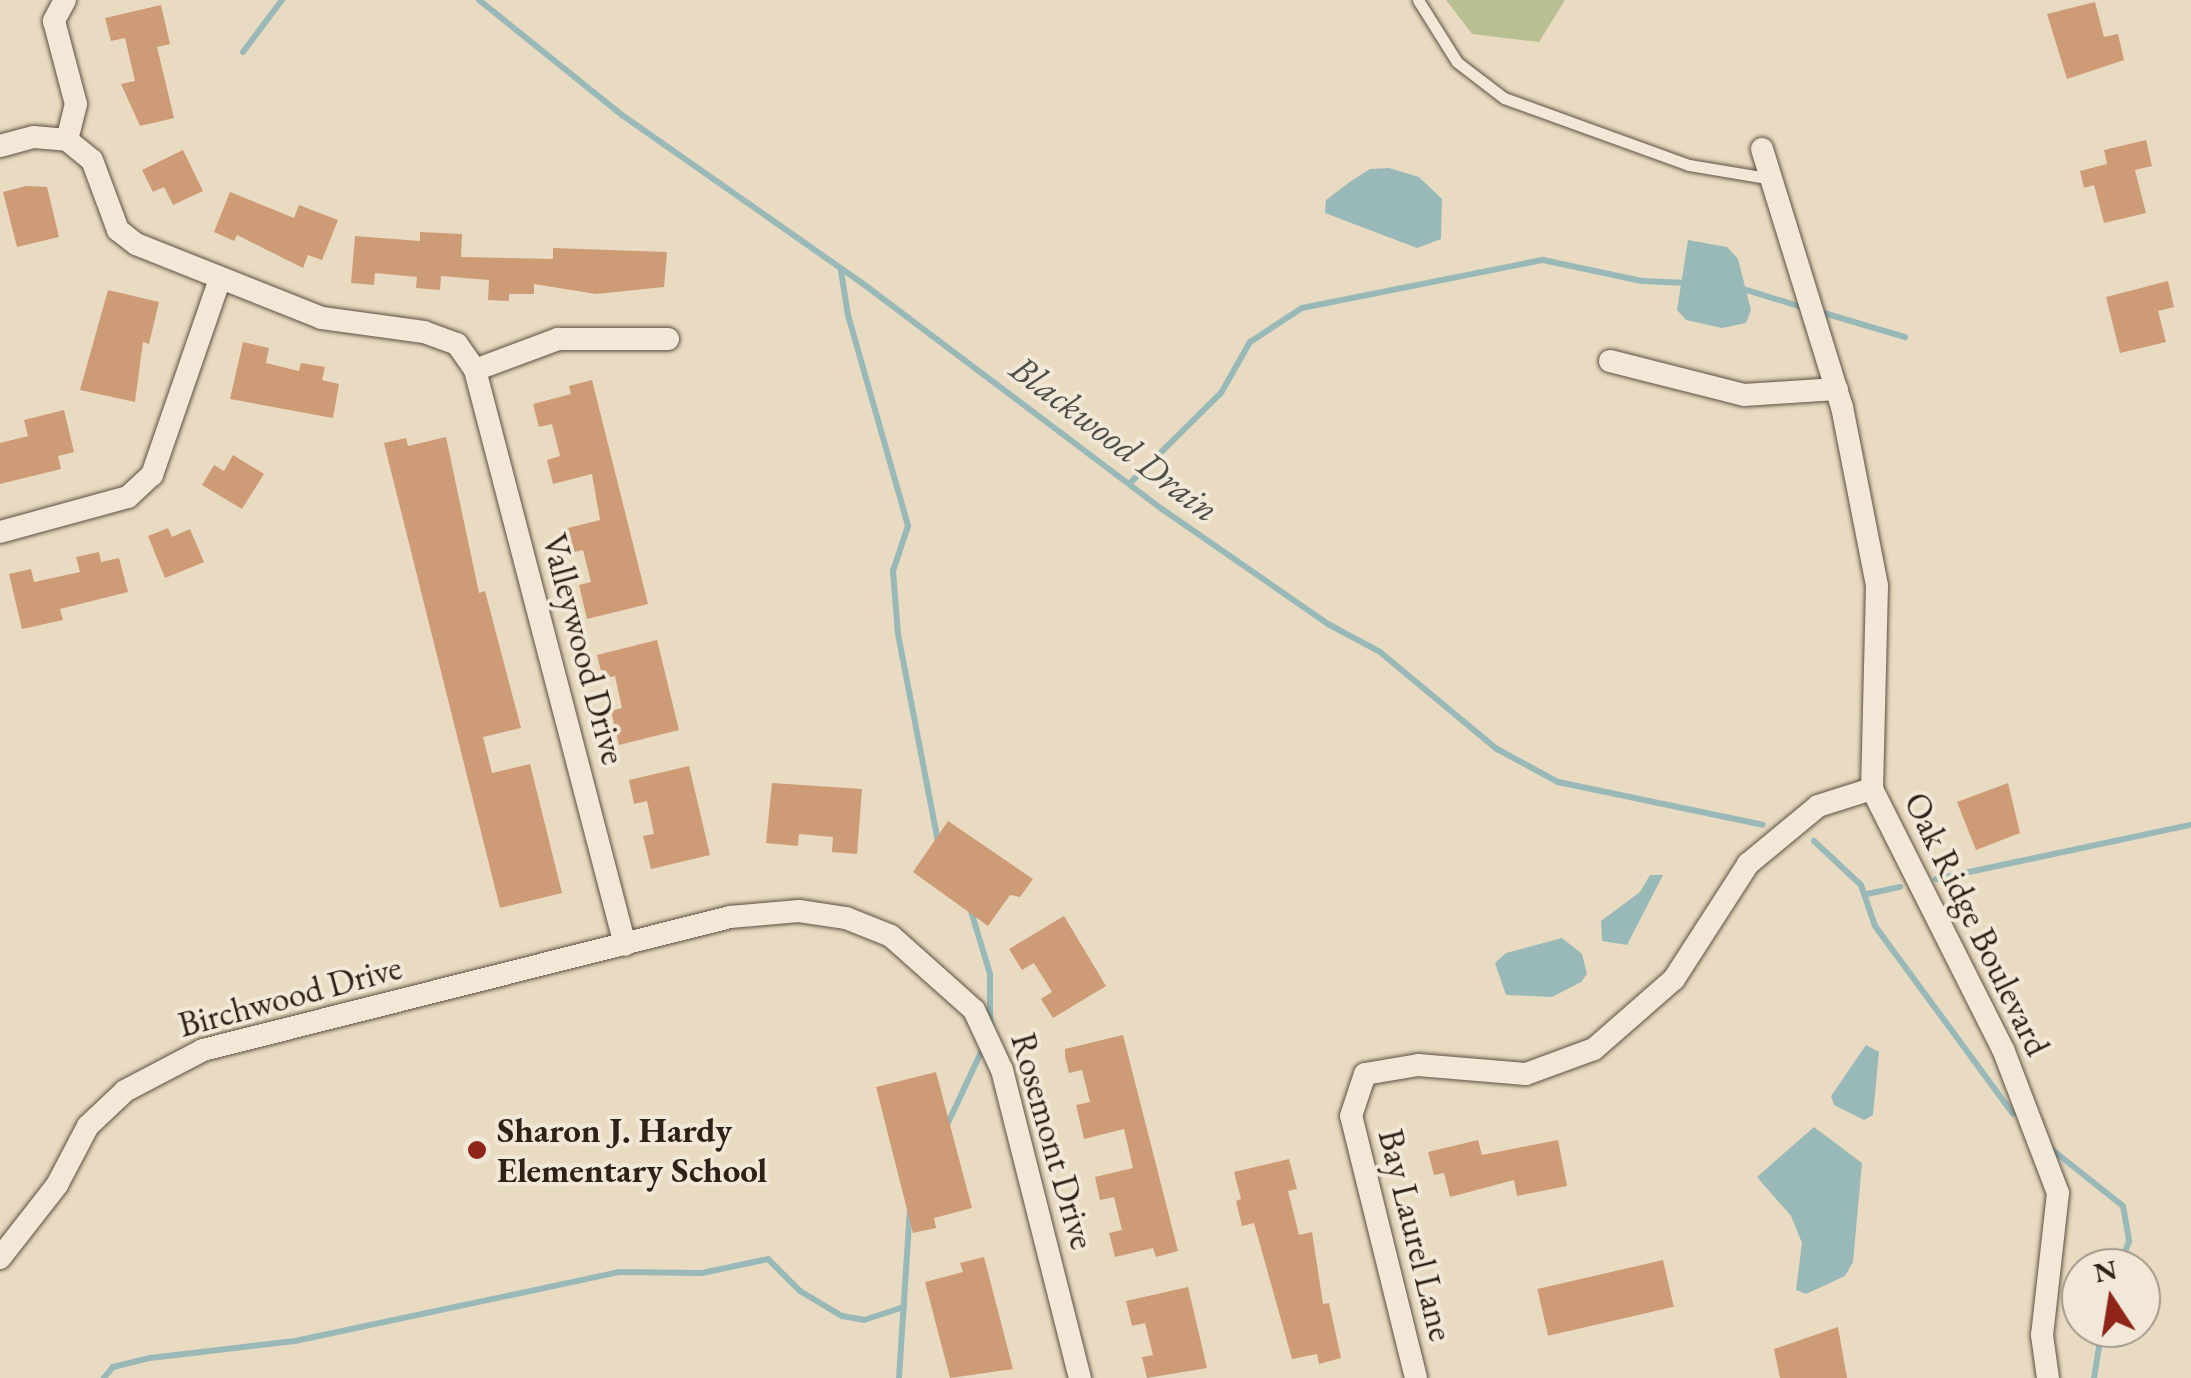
<!DOCTYPE html>
<style>
body{margin:0}
#map{position:relative;width:2191px;height:1378px;overflow:hidden;background:#e9dbc1;font-family:"EB Garamond",serif}
div>[style]{position:absolute}
[style*='--x']{left:calc(var(--x)*1px);top:calc(var(--y)*1px);width:calc(var(--w)*1px);rotate:calc(var(--a)*1deg)}
.green>*{inset:0;background:#b8c092}
.water>*{inset:0;background:#99b9b9}
.stream>*{height:6px;margin:-3px;padding:0 3px;transform-origin:3px;border-radius:3px;background:#99b9b9}
.building>*{inset:0;background:#ce9b77;transform-origin:0 0}
.roads{filter:drop-shadow(0 0 2px #5c5042) drop-shadow(0 0 2px #5c5042)}
.service>*{height:11px;margin:-5.5px;padding:0 5.5px;transform-origin:5.5px;border-radius:5.5px;background:#f1e8d7}
.minor>*{height:22px;margin:-11px;padding:0 11px;transform-origin:11px;border-radius:11px;background:#f1e8d7}
.dots>*{width:28px;height:28px;translate:-50% -50%;box-sizing:border-box;border:5px solid #f1e8d7;border-radius:50%}
span{translate:-50% -50%;white-space:nowrap;text-align:center;line-height:1.15;-webkit-text-stroke:8px #f1e8d7;paint-order:stroke}
.street-label{font-size:35px;color:#2d2217}
.poi-label{font-size:35px;color:#2d2217;font-weight:700}
.left{translate:0 -50%;text-align:left}
.water-label{font-size:38px;color:#4d4f48;font-style:italic}
.north{position:absolute;left:2061px;top:1248px;width:100px;height:100px;box-sizing:border-box;background:#f1e8d7;border:2px solid #a3998a;border-radius:50%;rotate:348deg;font-size:28px;font-weight:700;line-height:40px;text-align:center;color:#2d2217}
.north::after{content:'';display:block;margin:auto;width:35px;height:45px;background:#8f2418;clip-path:polygon(50% 0,100% 100%,50% 72%,0 100%)}
</style>
<div id="map">
<div class="green">
<div style="clip-path:polygon(1446px 0,1565px 0,1539px 42px,1472px 34px)"></div>
</div>
<div class="water">
<div style="clip-path:polygon(1389px 168px,1419px 177px,1442px 199px,1441px 239px,1417px 248px,1325px 213px,1326px 200px,1351px 181px,1370px 169px)"></div>
<div style="clip-path:polygon(1688px 240px,1727px 247px,1738px 259px,1751px 310px,1746px 323px,1722px 328px,1686px 320px,1677px 310px)"></div>
<div style="clip-path:polygon(1650px 875px,1663px 875px,1627px 945px,1602px 941px,1601px 921px,1640px 892px)"></div>
<div style="clip-path:polygon(1562px 938px,1582px 954px,1587px 974px,1581px 982px,1552px 997px,1506px 995px,1495px 963px,1506px 953px)"></div>
<div style="clip-path:polygon(1866px 1045px,1879px 1052px,1873px 1115px,1864px 1120px,1834px 1105px,1831px 1096px)"></div>
<div style="clip-path:polygon(1814px 1127px,1862px 1163px,1853px 1262px,1845px 1276px,1806px 1294px,1796px 1290px,1802px 1243px,1791px 1216px,1757px 1177px)"></div>
</div>
<div class="stream">
<div style="--x:479;--y:0;--w:184;--a:38.8"></div>
<div style="--x:622;--y:115;--w:293;--a:35"></div>
<div style="--x:862;--y:283;--w:376;--a:37"></div>
<div style="--x:1162;--y:509;--w:202;--a:34.7"></div>
<div style="--x:1328;--y:624;--w:59;--a:28.3"></div>
<div style="--x:1380;--y:652;--w:152;--a:39.7"></div>
<div style="--x:1497;--y:749;--w:69;--a:28.4"></div>
<div style="--x:1558;--y:782;--w:209;--a:11.8"></div>
<div style="--x:243;--y:52;--w:65;--a:-53.1"></div>
<div style="--x:841;--y:271;--w:45;--a:81"></div>
<div style="--x:848;--y:315;--w:219;--a:74.1"></div>
<div style="--x:908;--y:526;--w:47;--a:108.4"></div>
<div style="--x:893;--y:571;--w:63;--a:85.5"></div>
<div style="--x:898;--y:634;--w:216;--a:79.1"></div>
<div style="--x:1740;--y:288;--w:68;--a:17.1"></div>
<div style="--x:1817;--y:311;--w:92;--a:16.5"></div>
<div style="--x:1130;--y:483;--w:128;--a:-44.7"></div>
<div style="--x:1221;--y:393;--w:59;--a:-60.4"></div>
<div style="--x:1250;--y:342;--w:62;--a:-33.2"></div>
<div style="--x:1302;--y:308;--w:246;--a:-11.3"></div>
<div style="--x:1543;--y:260;--w:101;--a:12"></div>
<div style="--x:1642;--y:281;--w:46;--a:2.5"></div>
<div style="--x:1814;--y:841;--w:64;--a:43.1"></div>
<div style="--x:1861;--y:885;--w:43;--a:71.1"></div>
<div style="--x:1875;--y:926;--w:233;--a:53.7"></div>
<div style="--x:1936;--y:879;--w:261;--a:-12"></div>
<div style="--x:1867;--y:894;--w:34;--a:-12"></div>
<div style="--x:971;--y:911;--w:66;--a:73.2"></div>
<div style="--x:990;--y:974;--w:51;--a:90"></div>
<div style="--x:947;--y:1125;--w:87;--a:-64.9"></div>
<div style="--x:2050;--y:1148;--w:93;--a:38.5"></div>
<div style="--x:2123;--y:1206;--w:36;--a:80"></div>
<div style="--x:2129;--y:1241;--w:29;--a:110"></div>
<div style="--x:104;--y:1378;--w:14;--a:-51"></div>
<div style="--x:113;--y:1367;--w:38;--a:-14"></div>
<div style="--x:150;--y:1358;--w:146;--a:-6.7"></div>
<div style="--x:295;--y:1341;--w:331;--a:-12"></div>
<div style="--x:619;--y:1272;--w:83;--a:0.7"></div>
<div style="--x:702;--y:1273;--w:67;--a:-12"></div>
<div style="--x:768;--y:1259;--w:45;--a:45"></div>
<div style="--x:800;--y:1291;--w:49;--a:30.8"></div>
<div style="--x:842;--y:1316;--w:22;--a:10"></div>
<div style="--x:864;--y:1320;--w:42;--a:-18"></div>
<div style="--x:899;--y:1378;--w:169;--a:-86.3"></div>
<div style="--x:2094;--y:1378;--w:51;--a:-80.9"></div>
</div>
<div class="building">
<div style="clip-path:polygon(2095px 2px,2104px 37px,2118px 34px,2124px 60px,2067px 79px,2047px 14px)"></div>
<div style="clip-path:polygon(161px 5px,170px 44px,157px 47px,174px 118px,140px 126px,121px 84px,135px 81px,125px 38px,111px 41px,105px 18px)"></div>
<div style="clip-path:polygon(2146px 140px,2152px 166px,2135px 170px,2146px 213px,2104px 223px,2094px 185px,2084px 188px,2080px 171px,2107px 164px,2104px 150px)"></div>
<div style="clip-path:polygon(183px 150px,203px 191px,173px 205px,164px 187px,153px 192px,142px 170px)"></div>
<div style="clip-path:polygon(26px 186px,47px 187px,59px 237px,17px 247px,3px 192px)"></div>
<div style="clip-path:polygon(230px 192px,294px 218px,299px 205px,338px 220px,322px 260px,308px 255px,303px 268px,237px 235px,234px 241px,214px 232px)"></div>
<div style="clip-path:polygon(420px 232px,462px 234px,461px 257px,553px 259px,553px 248px,667px 252px,664px 287px,596px 294px,534px 284px,534px 294px,509px 294px,509px 301px,488px 300px,489px 280px,441px 276px,440px 290px,416px 288px,417px 277px,375px 273px,374px 285px,351px 283px,355px 236px,420px 241px)"></div>
<div style="clip-path:polygon(2168px 281px,2174px 307px,2158px 311px,2166px 342px,2120px 353px,2106px 297px)"></div>
<div style="clip-path:polygon(108px 290px,159px 302px,149px 344px,143px 342px,135px 402px,80px 390px)"></div>
<div style="clip-path:polygon(243px 342px,269px 348px,266px 363px,299px 371px,301px 363px,325px 367px,322px 380px,339px 384px,333px 418px,230px 399px)"></div>
<div style="clip-path:polygon(592px 380px,648px 604px,587px 619px,579px 585px,591px 582px,583px 550px,570px 553px,564px 529px,600px 520px,592px 474px,553px 484px,547px 460px,560px 456px,552px 424px,539px 427px,533px 404px,571px 394px,569px 386px)"></div>
<div style="clip-path:polygon(64px 410px,74px 452px,58px 456px,61px 469px,0 484px,0 443px,28px 436px,24px 420px)"></div>
<div style="clip-path:polygon(446px 437px,479px 593px,485px 591px,521px 728px,483px 737px,492px 773px,530px 764px,562px 893px,500px 908px,384px 443px,406px 438px,408px 446px)"></div>
<div style="clip-path:polygon(233px 455px,264px 474px,242px 509px,202px 485px,214px 465px,224px 471px)"></div>
<div style="clip-path:polygon(168px 528px,172px 537px,190px 529px,204px 562px,165px 578px,148px 536px)"></div>
<div style="clip-path:polygon(99px 552px,101px 562px,119px 558px,128px 592px,60px 609px,63px 620px,22px 629px,9px 574px,31px 569px,34px 582px,80px 572px,76px 557px)"></div>
<div style="clip-path:polygon(657px 640px,679px 730px,619px 745px,611px 711px,622px 708px,615px 676px,603px 679px,597px 655px)"></div>
<div style="clip-path:polygon(689px 766px,710px 855px,651px 869px,643px 836px,654px 834px,647px 801px,634px 804px,629px 780px)"></div>
<div style="clip-path:polygon(772px 783px,862px 789px,857px 854px,832px 852px,833px 837px,799px 834px,798px 846px,766px 843px)"></div>
<div style="clip-path:polygon(2008px 783px,2020px 833px,1976px 850px,1957px 802px)"></div>
<div style="clip-path:polygon(948px 821px,1033px 879px,1020px 897px,1010px 895px,988px 926px,913px 872px)"></div>
<div style="clip-path:polygon(1064px 916px,1106px 986px,1053px 1018px,1041px 999px,1052px 992px,1034px 963px,1022px 970px,1009px 949px)"></div>
<div style="clip-path:polygon(1123px 1035px,1178px 1251px,1156px 1257px,1153px 1248px,1115px 1257px,1109px 1233px,1122px 1230px,1114px 1197px,1100px 1200px,1095px 1177px,1133px 1168px,1124px 1129px,1084px 1139px,1076px 1105px,1090px 1102px,1082px 1070px,1069px 1073px,1065px 1057px,1065px 1049px)"></div>
<div style="clip-path:polygon(936px 1072px,972px 1208px,934px 1218px,936px 1228px,913px 1233px,876px 1087px)"></div>
<div style="clip-path:polygon(1478px 1140px,1482px 1155px,1558px 1140px,1567px 1186px,1517px 1196px,1514px 1180px,1450px 1197px,1444px 1173px,1434px 1175px,1428px 1152px)"></div>
<div style="clip-path:polygon(1289px 1159px,1297px 1189px,1288px 1191px,1299px 1235px,1312px 1232px,1323px 1304px,1329px 1303px,1341px 1358px,1319px 1364px,1317px 1354px,1292px 1359px,1254px 1223px,1242px 1226px,1236px 1201px,1241px 1199px,1234px 1172px)"></div>
<div style="clip-path:polygon(984px 1257px,1013px 1369px,950px 1378px,925px 1282px,963px 1272px,960px 1263px)"></div>
<div style="left:1663px;top:1260px;width:48px;height:129px;rotate:77deg"></div>
<div style="clip-path:polygon(1188px 1287px,1207px 1368px,1147px 1378px,1142px 1357px,1153px 1355px,1145px 1323px,1132px 1326px,1126px 1301px)"></div>
<div style="clip-path:polygon(1838px 1327px,1847px 1378px,1780px 1378px,1774px 1349px)"></div>
</div>
<div class="roads">
<div class="service">
<div style="--x:1418;--y:0;--w:73;--a:57.8"></div>
<div style="--x:1457;--y:62;--w:59;--a:37.5"></div>
<div style="--x:1504;--y:98;--w:197;--a:19.9"></div>
<div style="--x:1689;--y:165;--w:85;--a:9.5"></div>
</div>
<div class="minor">
<div style="--x:65;--y:0;--w:24;--a:118"></div>
<div style="--x:54;--y:21;--w:86;--a:75.2"></div>
<div style="--x:76;--y:104;--w:37;--a:104"></div>
<div style="--x:67;--y:140;--w:32;--a:39"></div>
<div style="--x:92;--y:160;--w:75;--a:69.6"></div>
<div style="--x:118;--y:230;--w:23;--a:38"></div>
<div style="--x:136;--y:244;--w:200;--a:21.7"></div>
<div style="--x:322;--y:318;--w:103;--a:7.8"></div>
<div style="--x:424;--y:332;--w:35;--a:20"></div>
<div style="--x:457;--y:344;--w:32;--a:55"></div>
<div style="--x:475;--y:370;--w:594;--a:75.38"></div>
<div style="--x:0;--y:146;--w:35;--a:-15"></div>
<div style="--x:34;--y:137;--w:33;--a:5"></div>
<div style="--x:1762;--y:149;--w:270;--a:72.8"></div>
<div style="--x:1842;--y:407;--w:182;--a:78.9"></div>
<div style="--x:1877;--y:586;--w:203;--a:91.4"></div>
<div style="--x:1872;--y:789;--w:291;--a:63.3"></div>
<div style="--x:2003;--y:1049;--w:154;--a:69.1"></div>
<div style="--x:2058;--y:1193;--w:143;--a:96.4"></div>
<div style="--x:2042;--y:1335;--w:43;--a:82.1"></div>
<div style="--x:1610;--y:361;--w:138;--a:14.2"></div>
<div style="--x:1744;--y:395;--w:93;--a:-3.7"></div>
<div style="--x:475;--y:370;--w:89;--a:-20.5"></div>
<div style="--x:558;--y:339;--w:110;--a:0"></div>
<div style="--x:0;--y:532;--w:133;--a:-15.3"></div>
<div style="--x:128;--y:497;--w:33;--a:-43"></div>
<div style="--x:152;--y:475;--w:207;--a:-70.9"></div>
<div style="--x:0;--y:1258;--w:93;--a:-52"></div>
<div style="--x:57;--y:1185;--w:67;--a:-62.3"></div>
<div style="--x:88;--y:1126;--w:51;--a:-43.4"></div>
<div style="--x:125;--y:1091;--w:88;--a:-27.7"></div>
<div style="--x:203;--y:1050;--w:544;--a:-14.16"></div>
<div style="--x:730;--y:917;--w:69;--a:-5"></div>
<div style="--x:799;--y:911;--w:48;--a:8.5"></div>
<div style="--x:846;--y:918;--w:48;--a:21.8"></div>
<div style="--x:891;--y:936;--w:111;--a:41.7"></div>
<div style="--x:974;--y:1010;--w:66;--a:65"></div>
<div style="--x:1002;--y:1070;--w:318;--a:75.8"></div>
<div style="--x:1416;--y:1378;--w:270;--a:-103.9"></div>
<div style="--x:1351;--y:1116;--w:44;--a:-71.6"></div>
<div style="--x:1365;--y:1074;--w:54;--a:-9.6"></div>
<div style="--x:1418;--y:1065;--w:108;--a:4.8"></div>
<div style="--x:1526;--y:1074;--w:72;--a:-20.2"></div>
<div style="--x:1594;--y:1049;--w:106;--a:-41.2"></div>
<div style="--x:1674;--y:979;--w:137;--a:-57.2"></div>
<div style="--x:1748;--y:864;--w:91;--a:-39.6"></div>
<div style="--x:1818;--y:806;--w:57;--a:-17.5"></div>
</div>
</div>
<div class="dots">
<div style="left:477px;top:1150px;background:#8f2418"></div>
</div>
<div class="street-label">
<span style="left:584px;top:649px;rotate:75deg">Valleywood Drive</span>
<span style="left:1977px;top:924px;rotate:64deg">Oak Ridge Boulevard</span>
<span style="left:290px;top:996px;rotate:-15deg">Birchwood Drive</span>
<span style="left:1053px;top:1141px;rotate:74deg">Rosemont Drive</span>
<span style="left:1416px;top:1235px;rotate:76deg">Bay Laurel Lane</span>
</div>
<div class="poi-label">
<span class="left" style="left:497px;top:1150px">Sharon J. Hardy<br>Elementary School</span>
</div>
<div class="water-label">
<span style="left:1115px;top:438px;rotate:37deg">Blackwood Drain</span>
</div>
<div class="north">N</div>
</div>
